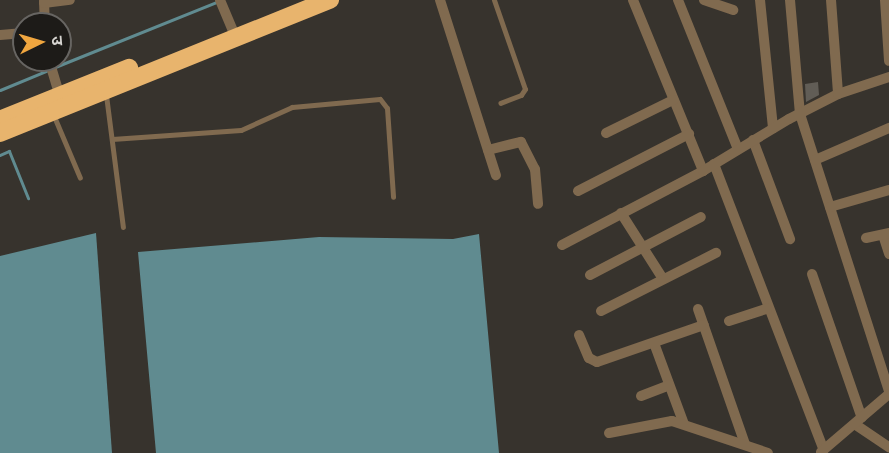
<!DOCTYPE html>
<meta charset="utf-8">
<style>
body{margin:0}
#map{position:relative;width:889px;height:453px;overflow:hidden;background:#37332d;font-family:"Noto Sans","Noto Sans Devanagari",sans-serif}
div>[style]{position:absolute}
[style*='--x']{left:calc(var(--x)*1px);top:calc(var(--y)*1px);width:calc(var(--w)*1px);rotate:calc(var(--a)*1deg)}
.water>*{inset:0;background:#608b90}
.stream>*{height:3px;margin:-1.5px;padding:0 1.5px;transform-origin:1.5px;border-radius:1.5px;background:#608b90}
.building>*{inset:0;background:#615d56}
.lane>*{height:5px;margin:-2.5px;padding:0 2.5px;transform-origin:2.5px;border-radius:2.5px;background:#806a4f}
.street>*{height:10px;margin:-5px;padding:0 5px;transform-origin:5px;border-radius:5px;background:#806a4f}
.highway>*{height:18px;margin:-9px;padding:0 9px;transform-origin:9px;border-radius:9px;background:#e8b46d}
span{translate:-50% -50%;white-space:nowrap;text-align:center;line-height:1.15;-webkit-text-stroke:6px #1d1b18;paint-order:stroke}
.north{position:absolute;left:12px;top:12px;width:60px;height:60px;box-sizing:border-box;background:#1d1b18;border:2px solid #676562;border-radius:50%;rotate:85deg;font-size:16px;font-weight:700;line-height:24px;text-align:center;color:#d6d4d0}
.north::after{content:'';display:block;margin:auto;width:21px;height:27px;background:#f0a63f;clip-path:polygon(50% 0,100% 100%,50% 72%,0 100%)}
</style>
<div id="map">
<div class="water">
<div style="clip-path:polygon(96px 233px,112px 453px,0 453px,0 256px)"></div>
<div style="clip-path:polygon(479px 234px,499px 453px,156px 453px,138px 252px,319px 237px,453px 239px)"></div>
</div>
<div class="stream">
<div style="--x:55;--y:67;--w:177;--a:-21.9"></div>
<div style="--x:0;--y:90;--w:50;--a:-22.4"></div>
<div style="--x:0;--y:155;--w:10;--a:-24"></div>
<div style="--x:9;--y:151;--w:51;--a:68"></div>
</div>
<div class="building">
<div style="clip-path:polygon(818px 82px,819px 95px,806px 102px,805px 84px)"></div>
</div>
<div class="lane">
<div style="--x:494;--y:0;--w:94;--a:70.8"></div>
<div style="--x:525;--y:89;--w:7;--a:124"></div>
<div style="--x:521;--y:95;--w:22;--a:159"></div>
<div style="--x:106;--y:95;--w:133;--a:82.7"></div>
<div style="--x:53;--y:114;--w:69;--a:67.1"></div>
<div style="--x:112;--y:139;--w:129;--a:-4"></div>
<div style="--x:241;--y:130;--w:56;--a:-24.3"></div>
<div style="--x:292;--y:107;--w:88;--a:-5.2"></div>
<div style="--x:380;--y:99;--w:11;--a:52"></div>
<div style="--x:387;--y:108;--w:89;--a:86.1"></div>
</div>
<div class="street">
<div style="--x:44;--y:0;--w:24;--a:88"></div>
<div style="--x:220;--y:0;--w:41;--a:67.2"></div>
<div style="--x:440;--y:0;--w:184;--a:72.3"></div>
<div style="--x:633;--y:0;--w:185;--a:67.7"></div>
<div style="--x:678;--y:0;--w:161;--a:68.1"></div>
<div style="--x:704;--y:0;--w:31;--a:19"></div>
<div style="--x:760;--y:0;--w:129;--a:84.2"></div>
<div style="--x:790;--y:0;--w:114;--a:85"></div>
<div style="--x:800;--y:114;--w:291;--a:72.2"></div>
<div style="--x:831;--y:0;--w:94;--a:85.7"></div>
<div style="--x:885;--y:0;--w:61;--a:86.2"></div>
<div style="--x:44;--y:3;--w:26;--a:-7"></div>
<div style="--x:0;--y:35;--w:24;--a:-5"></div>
<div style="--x:49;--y:60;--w:42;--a:73.3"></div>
<div style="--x:606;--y:133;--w:75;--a:-26.2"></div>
<div style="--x:753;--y:140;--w:106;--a:69.5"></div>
<div style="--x:488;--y:150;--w:34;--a:-14"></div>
<div style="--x:521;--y:142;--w:30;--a:63"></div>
<div style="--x:535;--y:169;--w:35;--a:85"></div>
<div style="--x:815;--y:160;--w:81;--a:-23.4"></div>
<div style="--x:714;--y:164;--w:306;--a:69"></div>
<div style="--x:578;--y:191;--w:125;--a:-27.2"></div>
<div style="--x:830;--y:207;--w:61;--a:-16.1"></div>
<div style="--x:621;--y:213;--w:78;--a:57.5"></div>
<div style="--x:883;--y:235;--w:20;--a:72"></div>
<div style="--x:866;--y:238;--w:24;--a:-12"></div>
<div style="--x:562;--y:245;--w:159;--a:-27.7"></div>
<div style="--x:703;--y:171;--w:100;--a:-31.2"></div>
<div style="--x:789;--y:119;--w:55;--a:-27"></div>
<div style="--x:838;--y:94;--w:54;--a:-18.4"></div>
<div style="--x:812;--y:274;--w:152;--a:70.9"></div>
<div style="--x:590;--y:275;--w:125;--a:-27.6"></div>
<div style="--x:698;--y:309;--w:143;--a:70.8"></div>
<div style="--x:601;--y:311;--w:129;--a:-26.8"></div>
<div style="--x:729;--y:321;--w:40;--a:-18"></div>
<div style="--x:579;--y:335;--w:25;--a:67"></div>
<div style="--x:589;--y:358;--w:9;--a:27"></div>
<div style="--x:597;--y:362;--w:113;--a:-19.1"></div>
<div style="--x:654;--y:343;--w:86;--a:69.7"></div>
<div style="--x:641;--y:396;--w:30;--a:-21"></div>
<div style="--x:856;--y:425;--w:40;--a:34"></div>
<div style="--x:609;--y:433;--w:64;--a:-10.8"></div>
<div style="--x:672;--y:421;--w:101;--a:18.4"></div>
<div style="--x:821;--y:452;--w:89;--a:-40.5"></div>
</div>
<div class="highway">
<div style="--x:2;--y:119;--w:137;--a:-21.9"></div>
<div style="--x:0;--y:133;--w:356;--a:-22"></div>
</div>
<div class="north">उ</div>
</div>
